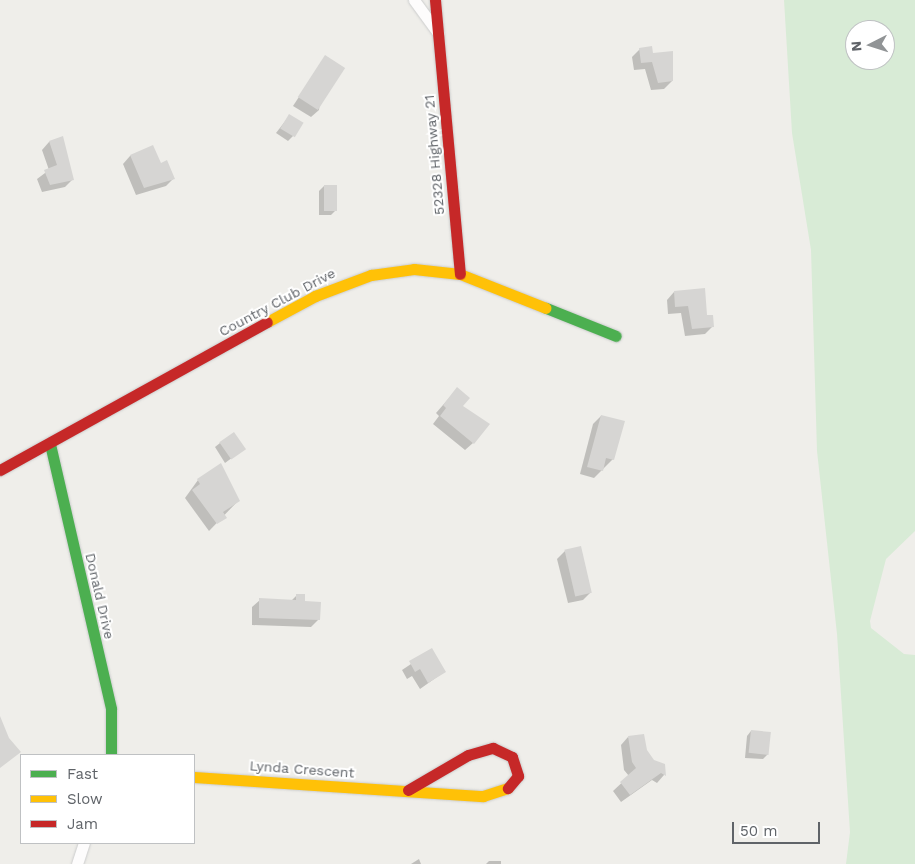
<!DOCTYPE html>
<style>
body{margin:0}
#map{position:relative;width:915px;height:864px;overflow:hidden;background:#efeeea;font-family:"Work Sans",sans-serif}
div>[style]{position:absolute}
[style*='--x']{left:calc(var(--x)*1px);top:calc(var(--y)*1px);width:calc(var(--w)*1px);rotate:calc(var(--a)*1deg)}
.green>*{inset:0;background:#d8ebd6}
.shadow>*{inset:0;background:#0003}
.building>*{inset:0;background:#d6d5d3;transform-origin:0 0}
.roads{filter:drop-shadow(0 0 1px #cbcccc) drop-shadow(0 0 1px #cbcccc)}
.street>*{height:11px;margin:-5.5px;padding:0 5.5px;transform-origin:5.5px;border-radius:5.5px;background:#fdfcfc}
.fast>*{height:11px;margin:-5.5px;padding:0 5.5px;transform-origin:5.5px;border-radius:5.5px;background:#4caf50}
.slow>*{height:11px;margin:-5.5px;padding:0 5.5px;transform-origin:5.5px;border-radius:5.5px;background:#ffc107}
.jam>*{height:11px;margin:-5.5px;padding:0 5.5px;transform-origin:5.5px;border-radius:5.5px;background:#c62828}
span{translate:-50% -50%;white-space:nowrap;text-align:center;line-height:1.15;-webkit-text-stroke:4px #fff;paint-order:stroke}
.street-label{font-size:14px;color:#5f6368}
.legend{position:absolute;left:20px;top:754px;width:175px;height:90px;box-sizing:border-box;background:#fff;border:1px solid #bfc1c3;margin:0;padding:6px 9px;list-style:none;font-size:15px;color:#5f6368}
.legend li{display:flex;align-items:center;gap:10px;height:25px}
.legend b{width:25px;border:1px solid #bfc1c3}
.north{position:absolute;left:845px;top:20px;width:50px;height:50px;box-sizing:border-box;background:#fff;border:1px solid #bfc1c3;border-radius:50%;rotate:265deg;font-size:14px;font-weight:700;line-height:20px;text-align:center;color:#5f6368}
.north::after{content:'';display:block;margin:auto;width:18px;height:22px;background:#919496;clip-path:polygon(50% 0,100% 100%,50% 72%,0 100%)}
.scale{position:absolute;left:732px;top:822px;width:88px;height:22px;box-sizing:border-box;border:2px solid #5f6368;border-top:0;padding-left:6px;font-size:15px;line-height:18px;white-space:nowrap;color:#5f6368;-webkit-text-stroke:4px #fff;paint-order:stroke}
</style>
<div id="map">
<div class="green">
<div style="clip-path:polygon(evenodd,784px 0,915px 0,915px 531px,886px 559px,870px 621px,871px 628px,904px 654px,915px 655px,915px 864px,846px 864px,850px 832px,837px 634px,817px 451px,811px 250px,792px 133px,784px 0,855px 30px,885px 30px,885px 60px,855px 60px,855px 30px)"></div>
</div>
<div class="shadow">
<div style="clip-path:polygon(640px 49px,652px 55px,672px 52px,672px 81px,664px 89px,651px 90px,645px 69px,634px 70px,632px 57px)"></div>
<div style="clip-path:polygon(325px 57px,319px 110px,311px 117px,293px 106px)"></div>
<div style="clip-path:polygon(290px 115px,293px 136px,288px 141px,276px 133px)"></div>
<div style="clip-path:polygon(62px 138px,73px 179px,65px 187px,42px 192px,37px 179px,49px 170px,42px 150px,49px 142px)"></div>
<div style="clip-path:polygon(152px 147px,160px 165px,174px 178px,166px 186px,136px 195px,123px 164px,130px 156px)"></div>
<div style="clip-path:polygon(324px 186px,336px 210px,331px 215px,319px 215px,319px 191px)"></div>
<div style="clip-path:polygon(674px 292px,713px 326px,705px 334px,685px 336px,681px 313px,668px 314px,667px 300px)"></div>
<div style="clip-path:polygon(457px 389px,473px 443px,465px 450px,433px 424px,439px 416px,436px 413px)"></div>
<div style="clip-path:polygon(601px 416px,613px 459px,594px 478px,580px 474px,593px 424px)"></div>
<div style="clip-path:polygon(220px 443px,244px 449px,225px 463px,215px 447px)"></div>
<div style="clip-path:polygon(198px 480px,238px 501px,209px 531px,185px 498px)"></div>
<div style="clip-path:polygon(565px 551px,590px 593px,583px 600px,568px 603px,557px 559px)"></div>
<div style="clip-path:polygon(297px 595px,319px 619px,311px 627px,252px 625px,252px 607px,260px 600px,291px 601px)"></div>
<div style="clip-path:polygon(432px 650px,444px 672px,420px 689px,412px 676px,407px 679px,402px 670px)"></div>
<div style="clip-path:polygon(751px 731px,768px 754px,763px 759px,745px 758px,747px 736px)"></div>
<div style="clip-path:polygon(628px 737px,654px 761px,663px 765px,664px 775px,657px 783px,652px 780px,621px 802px,613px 791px,629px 776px,624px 770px,621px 745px)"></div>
<div style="clip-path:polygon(419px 859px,421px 864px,411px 864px)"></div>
<div style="clip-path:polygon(489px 861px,501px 861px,501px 864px,486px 864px)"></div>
</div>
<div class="building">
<div style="clip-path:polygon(652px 46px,653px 53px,673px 51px,673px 81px,658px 83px,652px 62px,641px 63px,639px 48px)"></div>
<div style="left:325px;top:55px;width:24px;height:50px;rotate:33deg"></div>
<div style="left:289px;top:114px;width:17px;height:17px;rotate:31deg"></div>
<div style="clip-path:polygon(63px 136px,74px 180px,50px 185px,44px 170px,57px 165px,49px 141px)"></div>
<div style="clip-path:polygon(153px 145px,161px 163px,167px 160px,175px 179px,144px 188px,130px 155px)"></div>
<div style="left:324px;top:185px;width:13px;height:26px"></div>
<div style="clip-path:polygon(705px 288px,707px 315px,713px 315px,714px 327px,692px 329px,688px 306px,675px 307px,674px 291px)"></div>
<div style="clip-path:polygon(457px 387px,470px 398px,463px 406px,490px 424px,474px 444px,440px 416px,446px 408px,443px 405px)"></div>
<div style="clip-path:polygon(601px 415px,625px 421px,614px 460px,606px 458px,603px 471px,587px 467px)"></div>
<div style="left:234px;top:432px;width:21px;height:18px;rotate:55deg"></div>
<div style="clip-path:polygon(221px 463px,240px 501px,223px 512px,227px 518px,217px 524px,192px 490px,200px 484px,197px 479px)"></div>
<div style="left:581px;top:546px;width:48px;height:17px;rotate:77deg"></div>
<div style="clip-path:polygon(296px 594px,305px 594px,305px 601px,321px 602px,320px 620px,259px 618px,259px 598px,296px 600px)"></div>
<div style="clip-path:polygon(432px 648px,446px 672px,428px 683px,420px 669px,415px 672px,409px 661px)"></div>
<div style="clip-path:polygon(0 716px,9px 738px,21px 752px,0 768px)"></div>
<div style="left:751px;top:730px;width:20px;height:23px;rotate:6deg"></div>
<div style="clip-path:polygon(644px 734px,647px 750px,654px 760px,665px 764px,666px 776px,661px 773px,630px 795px,620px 782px,636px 768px,632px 762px,628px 736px)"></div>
</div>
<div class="roads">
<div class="street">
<div style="--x:414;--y:0;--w:41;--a:54"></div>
<div style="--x:77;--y:864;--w:22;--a:-72"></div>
</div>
<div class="fast">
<div style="--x:546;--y:308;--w:75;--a:21.8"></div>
<div style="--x:50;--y:444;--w:272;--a:77"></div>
<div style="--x:111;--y:709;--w:46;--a:90"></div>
</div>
<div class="slow">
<div style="--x:267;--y:322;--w:55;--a:-28.4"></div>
<div style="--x:315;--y:296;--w:60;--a:-20.6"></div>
<div style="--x:371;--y:275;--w:43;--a:-7.9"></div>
<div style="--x:414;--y:269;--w:46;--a:6.2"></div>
<div style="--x:460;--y:274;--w:92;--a:21.6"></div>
<div style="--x:194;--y:777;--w:290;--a:3.8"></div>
<div style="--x:483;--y:796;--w:26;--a:-18"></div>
</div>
<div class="jam">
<div style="--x:435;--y:0;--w:275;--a:84.8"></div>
<div style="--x:0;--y:470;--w:305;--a:-29"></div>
<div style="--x:408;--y:790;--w:69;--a:-30.3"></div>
<div style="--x:468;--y:755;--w:26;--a:-16"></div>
<div style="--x:493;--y:748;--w:21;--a:25"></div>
<div style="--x:512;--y:757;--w:20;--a:72"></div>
<div style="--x:518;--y:776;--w:16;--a:130"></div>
</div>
</div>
<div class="street-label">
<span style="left:434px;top:155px;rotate:-95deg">52328 Highway 21</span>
<span style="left:277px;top:302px;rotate:-28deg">Country Club Drive</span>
<span style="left:100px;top:596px;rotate:77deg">Donald Drive</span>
<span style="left:302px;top:769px;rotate:4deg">Lynda Crescent</span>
</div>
<ul class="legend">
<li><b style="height:6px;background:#4caf50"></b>Fast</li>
<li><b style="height:6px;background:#ffc107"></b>Slow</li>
<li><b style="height:6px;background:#c62828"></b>Jam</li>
</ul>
<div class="north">N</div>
<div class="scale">50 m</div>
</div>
